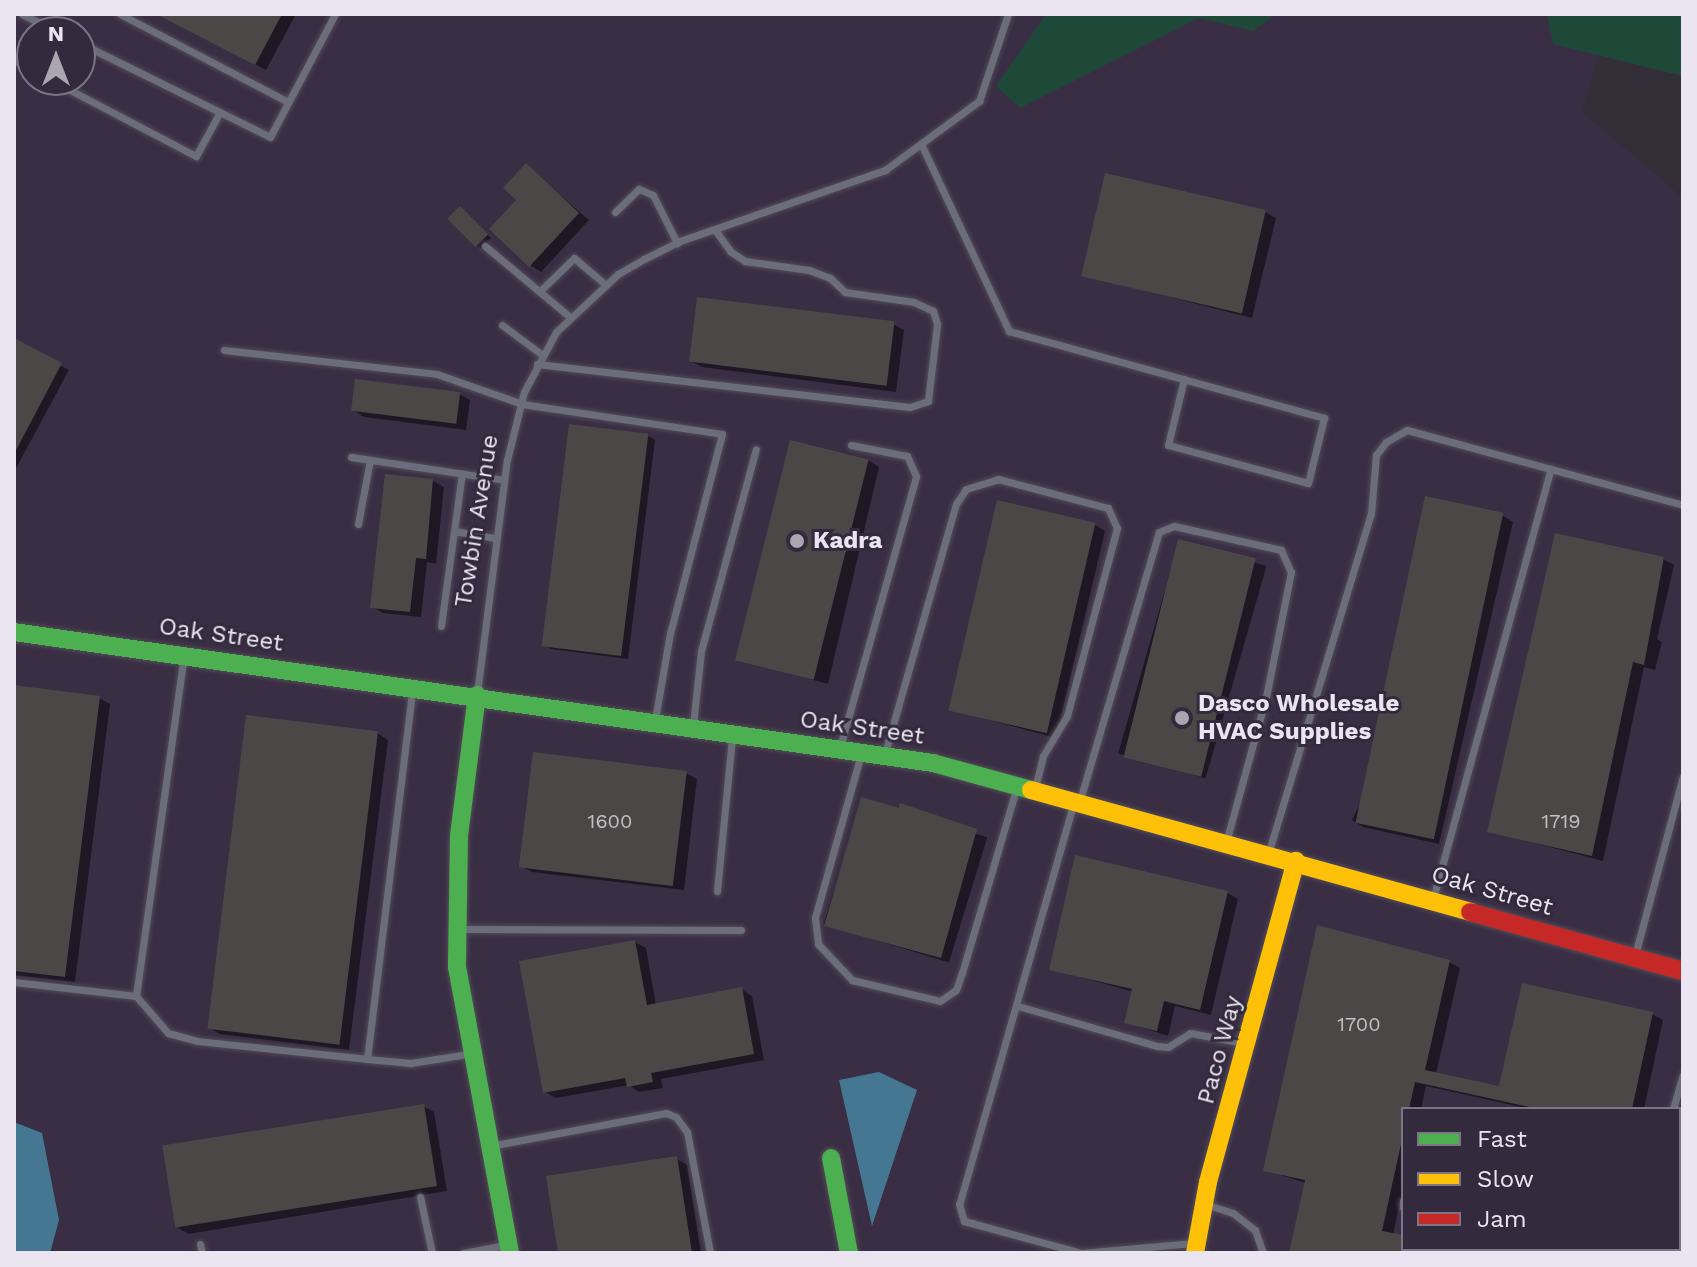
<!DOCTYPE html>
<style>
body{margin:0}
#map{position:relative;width:1697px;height:1267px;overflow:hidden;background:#342e39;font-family:"Work Sans",sans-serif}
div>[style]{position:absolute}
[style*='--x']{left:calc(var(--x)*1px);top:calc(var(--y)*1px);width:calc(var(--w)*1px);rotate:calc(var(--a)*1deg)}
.built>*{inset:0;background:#3a2e45}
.green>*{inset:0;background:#1e4938}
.water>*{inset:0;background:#457792}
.shadow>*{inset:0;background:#0007;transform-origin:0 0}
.building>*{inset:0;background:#4c4747;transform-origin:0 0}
.roads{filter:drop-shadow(0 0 2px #514c56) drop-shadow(0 0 2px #514c56)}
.lane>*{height:7px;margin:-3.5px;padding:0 3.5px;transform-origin:3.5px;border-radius:3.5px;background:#6b6e7a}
.fast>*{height:18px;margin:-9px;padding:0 9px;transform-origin:9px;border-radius:9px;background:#4caf50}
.slow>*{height:18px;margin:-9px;padding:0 9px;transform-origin:9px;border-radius:9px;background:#ffc107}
.jam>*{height:18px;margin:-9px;padding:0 9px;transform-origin:9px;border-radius:9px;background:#c62828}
.dots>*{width:22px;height:22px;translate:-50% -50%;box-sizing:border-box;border:4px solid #342a3d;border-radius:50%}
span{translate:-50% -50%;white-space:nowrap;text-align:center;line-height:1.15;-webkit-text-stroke:6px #342a3d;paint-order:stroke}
.number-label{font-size:20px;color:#c3bec6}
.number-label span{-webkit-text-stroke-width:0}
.street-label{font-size:24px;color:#ebe5f1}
.poi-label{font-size:24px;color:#ebe5f1;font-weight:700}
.left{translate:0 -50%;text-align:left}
.frame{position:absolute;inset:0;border:16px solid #ebe5f1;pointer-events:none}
.legend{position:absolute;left:1401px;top:1107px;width:280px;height:144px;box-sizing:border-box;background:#342a3d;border:2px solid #7d7585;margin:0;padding:10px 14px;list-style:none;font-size:24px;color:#ebe5f1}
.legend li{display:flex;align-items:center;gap:16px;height:40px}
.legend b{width:40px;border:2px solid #7d7585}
.north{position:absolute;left:16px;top:16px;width:80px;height:80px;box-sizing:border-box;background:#342a3d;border:2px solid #7d7585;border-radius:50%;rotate:0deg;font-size:22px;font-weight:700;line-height:32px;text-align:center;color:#ebe5f1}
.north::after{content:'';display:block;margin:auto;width:28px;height:36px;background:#aba5b1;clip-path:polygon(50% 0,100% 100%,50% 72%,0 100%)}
</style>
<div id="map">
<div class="built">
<div style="clip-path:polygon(evenodd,14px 14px,1609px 14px,1582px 112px,1683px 198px,1683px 1253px,14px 1253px,14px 14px,32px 32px,80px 32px,80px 80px,32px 80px,32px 32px,14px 14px,1403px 1109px,1679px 1109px,1679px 1249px,1403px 1249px,1403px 1109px)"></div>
</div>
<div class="green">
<div style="clip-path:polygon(1046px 14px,1276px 14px,1253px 31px,1199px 18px,1020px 108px,996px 86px)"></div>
<div style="clip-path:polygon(1547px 14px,1683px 14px,1683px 76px,1553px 44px)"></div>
</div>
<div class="water">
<div style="clip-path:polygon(879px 1072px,917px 1090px,872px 1226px,839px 1080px)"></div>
<div style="clip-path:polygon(14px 1122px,42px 1133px,59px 1220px,50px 1253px,14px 1253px)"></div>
</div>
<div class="shadow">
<div style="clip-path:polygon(160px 14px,296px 14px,266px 70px)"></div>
<div style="clip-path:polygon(526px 166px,589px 220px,541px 272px,530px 265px,518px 200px)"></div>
<div style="clip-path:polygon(461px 208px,491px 238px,481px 248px,476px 245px)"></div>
<div style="clip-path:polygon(1265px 212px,1276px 218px,1252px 318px,1083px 275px)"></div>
<div style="clip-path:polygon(893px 324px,904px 330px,896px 392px,702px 367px,691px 361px)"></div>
<div style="clip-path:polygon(14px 340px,69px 370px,14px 472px)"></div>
<div style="clip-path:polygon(459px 394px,470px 400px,466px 430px,364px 417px,353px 410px)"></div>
<div style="clip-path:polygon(647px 435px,655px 440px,628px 659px,551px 649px,543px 645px)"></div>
<div style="clip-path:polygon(868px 460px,879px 467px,828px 684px,741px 660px)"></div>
<div style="clip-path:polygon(433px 481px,444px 487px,436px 564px,427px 562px,421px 617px,383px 613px,372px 607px)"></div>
<div style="clip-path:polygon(1502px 515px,1513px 522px,1439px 844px,1363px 827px,1352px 820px)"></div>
<div style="clip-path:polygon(1094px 524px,1105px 531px,1056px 738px,949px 709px)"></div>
<div style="left:1179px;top:541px;width:91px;height:221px;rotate:16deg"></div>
<div style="clip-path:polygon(1663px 559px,1674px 565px,1657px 639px,1662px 642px,1655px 670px,1644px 667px,1603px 861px,1489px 831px)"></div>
<div style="clip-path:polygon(14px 687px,99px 698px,110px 704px,75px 982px,14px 975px)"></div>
<div style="clip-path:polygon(377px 733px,388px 740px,349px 1050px,220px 1034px,209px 1028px)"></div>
<div style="clip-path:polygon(686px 773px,697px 779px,684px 890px,532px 872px,521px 866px)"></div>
<div style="left:862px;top:799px;width:131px;height:131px;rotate:17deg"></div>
<div style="clip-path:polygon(1228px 893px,1238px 899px,1211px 1015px,1175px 1006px,1168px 1036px,1126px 1022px,1134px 992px,1051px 969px)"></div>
<div style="clip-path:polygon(635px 942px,646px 948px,656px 1005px,741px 989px,752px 996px,764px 1060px,661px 1079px,663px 1088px,639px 1092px,629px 1085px,556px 1098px,545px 1092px)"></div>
<div style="clip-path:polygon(1449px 962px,1460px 968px,1436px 1074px,1501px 1089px,1652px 1014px,1663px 1020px,1644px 1109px,1529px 1109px,1426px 1086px,1421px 1109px,1403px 1109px,1403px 1188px,1393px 1235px,1403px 1237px,1403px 1249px,1474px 1253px,1291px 1253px,1306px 1183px,1265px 1170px)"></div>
<div style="clip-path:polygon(423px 1106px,434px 1112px,447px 1191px,189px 1234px,178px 1228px)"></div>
<div style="clip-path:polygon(677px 1159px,687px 1165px,701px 1253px,560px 1253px)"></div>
</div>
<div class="building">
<div style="clip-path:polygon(156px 14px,282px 14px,255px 65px)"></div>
<div style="clip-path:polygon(526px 163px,579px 213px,529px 267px,489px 229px,516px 200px,503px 188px)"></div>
<div style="left:1105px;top:173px;width:165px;height:106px;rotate:13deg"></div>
<div style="left:460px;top:206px;width:40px;height:18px;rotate:45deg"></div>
<div style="left:697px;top:297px;width:199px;height:65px;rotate:7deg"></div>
<div style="clip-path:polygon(14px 338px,62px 363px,14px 454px)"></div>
<div style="left:355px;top:379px;width:106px;height:32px;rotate:7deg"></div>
<div style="left:569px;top:424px;width:80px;height:224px;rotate:7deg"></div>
<div style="left:790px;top:440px;width:81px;height:227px;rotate:14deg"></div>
<div style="clip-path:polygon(385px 474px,433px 479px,426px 559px,416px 558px,410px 612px,370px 608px)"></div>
<div style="left:1425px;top:496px;width:80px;height:334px;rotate:12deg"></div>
<div style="left:997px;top:500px;width:101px;height:216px;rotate:13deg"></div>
<div style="clip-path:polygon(1555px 533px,1664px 557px,1644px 665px,1633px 662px,1592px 856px,1487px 832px)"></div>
<div style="left:1178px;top:539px;width:80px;height:225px;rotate:14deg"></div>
<div style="clip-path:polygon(14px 685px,100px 696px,65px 977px,14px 971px)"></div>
<div style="left:246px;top:715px;width:133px;height:316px;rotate:7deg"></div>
<div style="left:533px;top:752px;width:155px;height:116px;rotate:7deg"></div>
<div style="clip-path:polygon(861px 797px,899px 808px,900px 803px,977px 829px,941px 958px,824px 926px)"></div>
<div style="clip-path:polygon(1075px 855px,1228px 891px,1200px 1010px,1164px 1001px,1157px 1031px,1124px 1023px,1132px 989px,1049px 970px)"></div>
<div style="clip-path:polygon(1317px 925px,1450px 960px,1425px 1070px,1499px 1086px,1522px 983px,1653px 1012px,1632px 1109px,1539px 1109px,1415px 1082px,1409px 1109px,1403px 1109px,1403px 1135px,1382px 1231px,1403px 1235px,1403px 1253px,1289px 1253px,1305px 1180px,1263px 1171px)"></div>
<div style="clip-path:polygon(635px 940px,647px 1005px,742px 987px,754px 1054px,651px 1073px,653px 1082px,627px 1087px,625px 1078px,543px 1093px,519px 961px)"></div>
<div style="left:424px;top:1104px;width:83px;height:265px;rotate:81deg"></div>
<div style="clip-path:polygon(677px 1156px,692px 1253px,558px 1253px,546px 1176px)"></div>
</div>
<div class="roads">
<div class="lane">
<div style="--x:22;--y:14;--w:40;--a:26.6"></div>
<div style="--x:120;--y:14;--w:190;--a:27.6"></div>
<div style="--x:80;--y:43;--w:212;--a:26.3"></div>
<div style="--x:270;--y:137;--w:139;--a:-62.1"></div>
<div style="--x:14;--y:60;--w:21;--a:29"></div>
<div style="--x:51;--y:80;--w:164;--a:27.7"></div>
<div style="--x:196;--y:156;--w:50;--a:-61.4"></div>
<div style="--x:921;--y:144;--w:207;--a:64.8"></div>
<div style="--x:1009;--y:331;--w:327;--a:15.4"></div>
<div style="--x:1324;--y:418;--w:67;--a:103.8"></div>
<div style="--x:1308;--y:483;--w:145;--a:-164.8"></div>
<div style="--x:1168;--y:445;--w:68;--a:-76.4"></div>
<div style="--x:615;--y:212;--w:33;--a:-44"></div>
<div style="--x:639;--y:189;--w:15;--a:23"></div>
<div style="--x:653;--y:195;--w:54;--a:63.4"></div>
<div style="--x:485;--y:246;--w:111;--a:39.9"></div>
<div style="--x:541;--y:290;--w:46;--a:-44.1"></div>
<div style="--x:574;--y:258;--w:42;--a:40.2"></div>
<div style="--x:502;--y:325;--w:49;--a:36.6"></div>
<div style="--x:224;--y:350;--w:214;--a:6.4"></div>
<div style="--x:437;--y:374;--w:90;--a:19.4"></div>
<div style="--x:522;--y:404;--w:202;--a:8.5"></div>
<div style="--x:722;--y:434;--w:206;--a:104.6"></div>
<div style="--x:670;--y:633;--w:88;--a:99.8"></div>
<div style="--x:537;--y:364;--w:375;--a:6.6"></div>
<div style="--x:910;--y:407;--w:19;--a:-18"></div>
<div style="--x:928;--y:401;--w:78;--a:-83.3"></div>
<div style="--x:937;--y:324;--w:14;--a:-107"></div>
<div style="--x:933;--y:311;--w:21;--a:-155"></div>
<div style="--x:914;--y:302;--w:70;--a:-171.8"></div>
<div style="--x:845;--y:292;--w:21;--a:-137"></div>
<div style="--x:830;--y:278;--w:22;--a:-159"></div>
<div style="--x:809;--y:270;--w:65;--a:-172"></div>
<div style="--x:745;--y:261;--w:17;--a:-147"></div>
<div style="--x:731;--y:252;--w:27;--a:-126"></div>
<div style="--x:351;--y:457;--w:155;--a:8.5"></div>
<div style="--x:358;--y:524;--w:65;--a:-79.4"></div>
<div style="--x:454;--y:531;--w:42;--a:9.7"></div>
<div style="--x:441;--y:626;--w:154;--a:-82.2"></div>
<div style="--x:477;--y:693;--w:235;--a:-82.7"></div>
<div style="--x:507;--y:460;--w:70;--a:-76"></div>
<div style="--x:524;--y:392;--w:68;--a:-61.9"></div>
<div style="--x:556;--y:332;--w:85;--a:-43.1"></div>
<div style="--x:618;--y:274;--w:30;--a:-30"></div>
<div style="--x:644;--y:259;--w:40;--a:-26.6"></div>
<div style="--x:680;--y:241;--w:217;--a:-19.1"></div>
<div style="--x:885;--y:170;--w:117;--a:-36.3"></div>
<div style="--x:979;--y:101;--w:92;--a:-71.6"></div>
<div style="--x:693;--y:725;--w:74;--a:-83.8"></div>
<div style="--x:701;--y:651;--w:209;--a:-74.8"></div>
<div style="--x:840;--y:747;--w:281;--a:-74.3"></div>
<div style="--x:916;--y:476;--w:22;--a:-114"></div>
<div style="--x:907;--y:456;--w:57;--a:-168.9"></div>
<div style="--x:885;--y:753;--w:259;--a:-74.1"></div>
<div style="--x:956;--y:504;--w:18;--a:-56"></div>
<div style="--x:966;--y:489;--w:34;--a:-17"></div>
<div style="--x:998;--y:479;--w:114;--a:14.8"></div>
<div style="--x:1108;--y:508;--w:22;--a:66"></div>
<div style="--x:1117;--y:528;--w:195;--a:104.9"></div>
<div style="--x:1067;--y:716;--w:47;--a:121"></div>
<div style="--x:1043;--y:756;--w:34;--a:104"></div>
<div style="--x:861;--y:754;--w:170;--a:105.7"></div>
<div style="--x:815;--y:918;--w:26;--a:83"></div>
<div style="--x:818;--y:944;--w:50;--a:46.6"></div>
<div style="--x:852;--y:980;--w:90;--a:13.4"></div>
<div style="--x:940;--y:1001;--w:19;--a:-35"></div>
<div style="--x:956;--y:990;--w:18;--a:-71"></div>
<div style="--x:962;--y:973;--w:192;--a:-73.6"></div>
<div style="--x:1080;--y:800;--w:279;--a:-73.6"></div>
<div style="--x:1159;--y:532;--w:16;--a:-22"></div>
<div style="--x:1174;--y:526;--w:110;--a:12.6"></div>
<div style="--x:1281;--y:550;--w:24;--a:66"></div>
<div style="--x:1291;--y:572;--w:127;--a:101.3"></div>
<div style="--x:1266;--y:697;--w:150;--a:105.4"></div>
<div style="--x:1073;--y:805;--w:415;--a:105.9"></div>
<div style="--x:959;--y:1204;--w:18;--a:74"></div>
<div style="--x:964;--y:1221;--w:121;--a:15.3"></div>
<div style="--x:1269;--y:851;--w:352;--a:-73.2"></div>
<div style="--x:1371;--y:514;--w:59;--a:-85.2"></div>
<div style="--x:1376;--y:455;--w:16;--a:-52"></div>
<div style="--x:1386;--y:442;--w:24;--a:-30"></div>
<div style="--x:1407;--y:430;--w:286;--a:15.2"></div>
<div style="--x:717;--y:891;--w:153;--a:-84.4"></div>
<div style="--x:1433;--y:899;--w:446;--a:-74.7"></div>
<div style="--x:462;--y:929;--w:279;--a:0.2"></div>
<div style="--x:1635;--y:955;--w:185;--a:-75"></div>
<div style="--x:14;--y:982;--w:123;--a:6.5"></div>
<div style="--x:136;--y:996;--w:49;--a:49.1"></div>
<div style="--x:168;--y:1033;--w:30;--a:15"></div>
<div style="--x:197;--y:1041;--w:171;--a:6"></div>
<div style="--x:367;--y:1059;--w:370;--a:-83"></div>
<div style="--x:136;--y:996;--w:339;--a:-82"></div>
<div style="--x:1018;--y:1006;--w:145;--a:16.1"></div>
<div style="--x:1157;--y:1046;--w:11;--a:5"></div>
<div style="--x:1168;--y:1047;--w:26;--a:-32"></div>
<div style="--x:1190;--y:1033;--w:55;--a:10.5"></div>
<div style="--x:367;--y:1059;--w:44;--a:5.2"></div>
<div style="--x:411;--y:1063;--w:58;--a:-9"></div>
<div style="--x:1673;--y:1109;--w:35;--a:-74"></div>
<div style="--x:495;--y:1145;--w:174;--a:-10.6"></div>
<div style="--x:666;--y:1113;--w:11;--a:22"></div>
<div style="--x:676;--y:1117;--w:19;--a:54"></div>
<div style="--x:687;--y:1132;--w:123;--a:79.2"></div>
<div style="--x:420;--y:1197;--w:57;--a:77.9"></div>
<div style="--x:1403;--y:1201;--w:6;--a:90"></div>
<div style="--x:1208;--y:1205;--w:26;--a:18"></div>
<div style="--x:1233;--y:1213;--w:28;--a:38"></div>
<div style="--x:1255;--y:1230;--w:24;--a:71"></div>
<div style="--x:200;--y:1244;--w:9;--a:77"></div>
<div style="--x:1535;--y:1249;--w:14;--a:17"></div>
<div style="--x:1577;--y:1249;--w:4;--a:76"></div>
<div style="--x:1643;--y:1249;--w:4;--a:63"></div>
<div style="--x:463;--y:1253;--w:44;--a:-10.5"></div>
<div style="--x:1081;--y:1253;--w:113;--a:-5.1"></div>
</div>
<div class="fast">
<div style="--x:14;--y:632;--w:928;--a:8.11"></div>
<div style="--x:933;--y:763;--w:102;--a:15.4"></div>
<div style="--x:477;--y:695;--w:141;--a:97.3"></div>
<div style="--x:459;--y:835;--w:132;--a:90.9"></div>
<div style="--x:457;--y:967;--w:291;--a:79.5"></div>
<div style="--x:831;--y:1158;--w:97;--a:79.3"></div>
</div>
<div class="slow">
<div style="--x:1031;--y:790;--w:456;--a:15.5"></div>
<div style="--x:1195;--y:1253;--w:72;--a:-79.6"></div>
<div style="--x:1208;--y:1182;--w:333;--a:-74.7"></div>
</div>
<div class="jam">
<div style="--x:1470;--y:912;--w:221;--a:15.5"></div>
</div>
</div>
<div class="dots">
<div style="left:797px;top:541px;background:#aba5b1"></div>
<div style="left:1182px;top:718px;background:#aba5b1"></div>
</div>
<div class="number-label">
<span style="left:610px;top:821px">1600</span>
<span style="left:1561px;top:821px">1719</span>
<span style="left:1359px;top:1024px">1700</span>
</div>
<div class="street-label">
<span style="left:477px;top:521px;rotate:-81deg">Towbin Avenue</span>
<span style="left:221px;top:635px;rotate:8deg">Oak Street</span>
<span style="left:862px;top:728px;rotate:8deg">Oak Street</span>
<span style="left:1492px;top:891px;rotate:16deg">Oak Street</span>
<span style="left:1220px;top:1050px;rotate:-75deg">Paco Way</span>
</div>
<div class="poi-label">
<span class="left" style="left:813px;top:541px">Kadra</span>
<span class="left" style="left:1198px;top:718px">Dasco Wholesale<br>HVAC Supplies</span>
</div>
<div class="frame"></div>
<ul class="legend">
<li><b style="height:10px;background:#4caf50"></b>Fast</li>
<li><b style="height:10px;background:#ffc107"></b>Slow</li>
<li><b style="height:10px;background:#c62828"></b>Jam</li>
</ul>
<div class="north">N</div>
</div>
